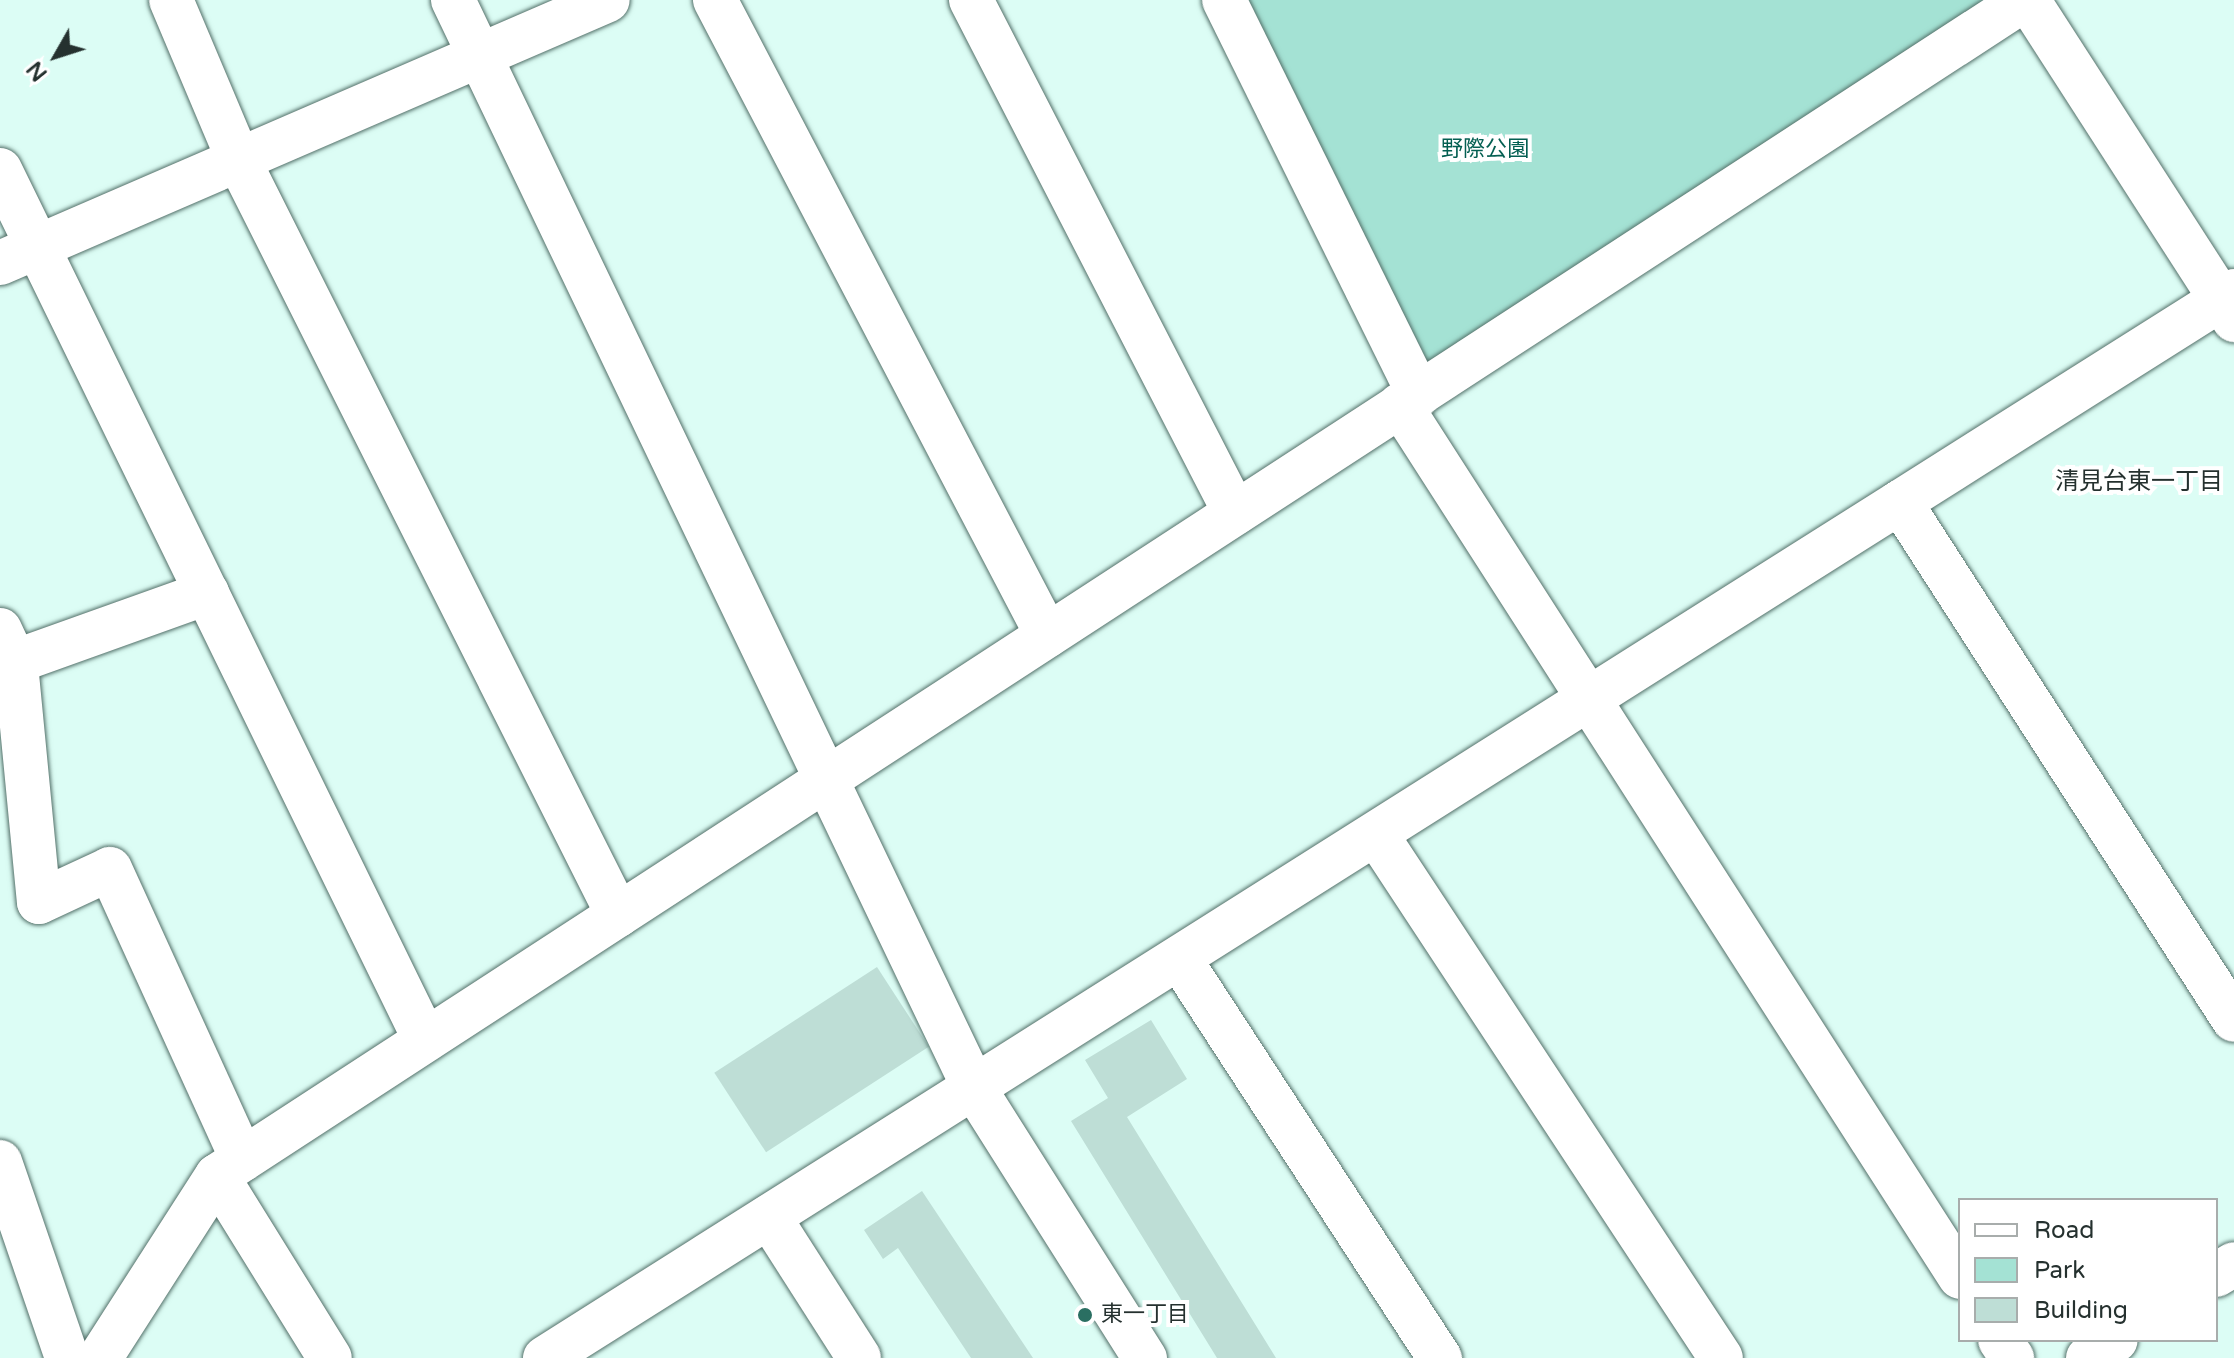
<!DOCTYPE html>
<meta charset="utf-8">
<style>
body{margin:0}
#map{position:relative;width:2234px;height:1358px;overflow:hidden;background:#dcfdf5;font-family:"Varela Round","Noto Sans JP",sans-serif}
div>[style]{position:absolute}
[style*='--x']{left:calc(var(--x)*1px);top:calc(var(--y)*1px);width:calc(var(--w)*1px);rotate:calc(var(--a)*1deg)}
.green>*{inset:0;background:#a4e2d4}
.building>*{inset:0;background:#beded6;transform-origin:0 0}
.roads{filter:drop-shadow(0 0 2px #537069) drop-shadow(0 0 2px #537069)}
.street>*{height:44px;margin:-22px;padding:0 22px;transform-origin:22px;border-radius:22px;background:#fff}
.secondary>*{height:44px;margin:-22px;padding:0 22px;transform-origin:22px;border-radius:22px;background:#fff}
.dots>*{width:22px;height:22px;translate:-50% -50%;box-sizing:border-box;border:4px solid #fff;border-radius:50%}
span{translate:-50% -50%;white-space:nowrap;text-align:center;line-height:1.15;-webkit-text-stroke:8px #fff;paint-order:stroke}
.park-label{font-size:22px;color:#045f52}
.poi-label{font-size:22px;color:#25312f}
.left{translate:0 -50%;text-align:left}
.neighbourhood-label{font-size:24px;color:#25312f}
.legend{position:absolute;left:1958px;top:1198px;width:260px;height:144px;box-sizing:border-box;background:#fff;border:2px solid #a8adac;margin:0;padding:10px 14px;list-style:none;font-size:24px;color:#25312f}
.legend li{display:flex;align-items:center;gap:16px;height:40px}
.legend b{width:40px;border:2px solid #a8adac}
.north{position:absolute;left:16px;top:16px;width:80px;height:80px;-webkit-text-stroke:6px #fff;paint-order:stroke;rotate:231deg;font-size:22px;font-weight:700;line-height:32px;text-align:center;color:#25312f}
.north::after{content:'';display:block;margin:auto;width:28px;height:36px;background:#25312f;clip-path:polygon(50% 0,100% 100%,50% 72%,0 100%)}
</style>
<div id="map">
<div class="green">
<div style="clip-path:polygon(1242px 0,1988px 0,1428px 366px)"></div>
</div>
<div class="building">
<div style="left:877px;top:967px;width:95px;height:194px;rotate:57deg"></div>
<div style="clip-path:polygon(1151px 1020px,1187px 1079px,1127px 1117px,1276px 1358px,1217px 1358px,1071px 1121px,1108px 1098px,1085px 1060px)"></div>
<div style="clip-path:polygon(922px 1191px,1033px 1358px,971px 1358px,898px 1248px,883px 1259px,864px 1230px)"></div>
</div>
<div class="roads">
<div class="street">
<div style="--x:171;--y:0;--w:175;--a:67.1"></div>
<div style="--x:239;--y:161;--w:844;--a:63.31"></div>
<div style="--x:715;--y:0;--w:717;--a:62.4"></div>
<div style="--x:971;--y:0;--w:577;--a:62.77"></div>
<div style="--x:1224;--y:0;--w:440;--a:63.7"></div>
<div style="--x:2028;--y:0;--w:381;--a:57.2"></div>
<div style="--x:0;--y:170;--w:968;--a:63.96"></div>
<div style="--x:0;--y:263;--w:662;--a:-23.39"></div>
<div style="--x:1400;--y:405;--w:1036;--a:57.29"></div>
<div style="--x:1900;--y:502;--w:616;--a:57.19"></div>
<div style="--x:0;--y:630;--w:38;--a:65"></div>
<div style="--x:16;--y:664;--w:239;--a:84.5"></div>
<div style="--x:39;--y:902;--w:78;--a:-24.9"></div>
<div style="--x:110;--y:869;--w:319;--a:65.5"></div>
<div style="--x:0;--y:667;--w:220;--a:-19.7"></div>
<div style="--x:1376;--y:834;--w:627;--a:56.64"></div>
<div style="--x:1179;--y:958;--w:478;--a:56.9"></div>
<div style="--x:0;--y:1162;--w:207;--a:71.1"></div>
<div style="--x:217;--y:1176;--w:214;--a:58.2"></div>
<div style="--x:769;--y:1217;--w:167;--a:57.4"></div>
<div style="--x:2216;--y:1275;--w:21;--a:-31"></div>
<div style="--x:2000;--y:1340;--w:22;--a:56"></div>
<div style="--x:100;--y:1358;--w:216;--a:-57.3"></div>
<div style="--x:217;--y:1176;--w:2156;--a:-33.06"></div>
<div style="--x:545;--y:1358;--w:1998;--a:-32.28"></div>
<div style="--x:2088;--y:1358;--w:33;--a:-33"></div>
</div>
<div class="secondary">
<div style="--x:453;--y:0;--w:1206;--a:64.41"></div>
<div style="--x:974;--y:1088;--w:320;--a:57.7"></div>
</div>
</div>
<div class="dots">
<div style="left:1085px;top:1315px;background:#2a6f62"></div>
</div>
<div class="park-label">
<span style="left:1485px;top:150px">野際公園</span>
</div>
<div class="poi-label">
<span class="left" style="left:1101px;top:1315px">東一丁目</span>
</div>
<div class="neighbourhood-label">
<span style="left:2139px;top:482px">清見台東一丁目</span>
</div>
<ul class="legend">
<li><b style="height:10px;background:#fff"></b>Road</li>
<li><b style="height:22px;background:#a4e2d4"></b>Park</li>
<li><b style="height:22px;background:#beded6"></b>Building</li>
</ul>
<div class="north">N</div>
</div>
